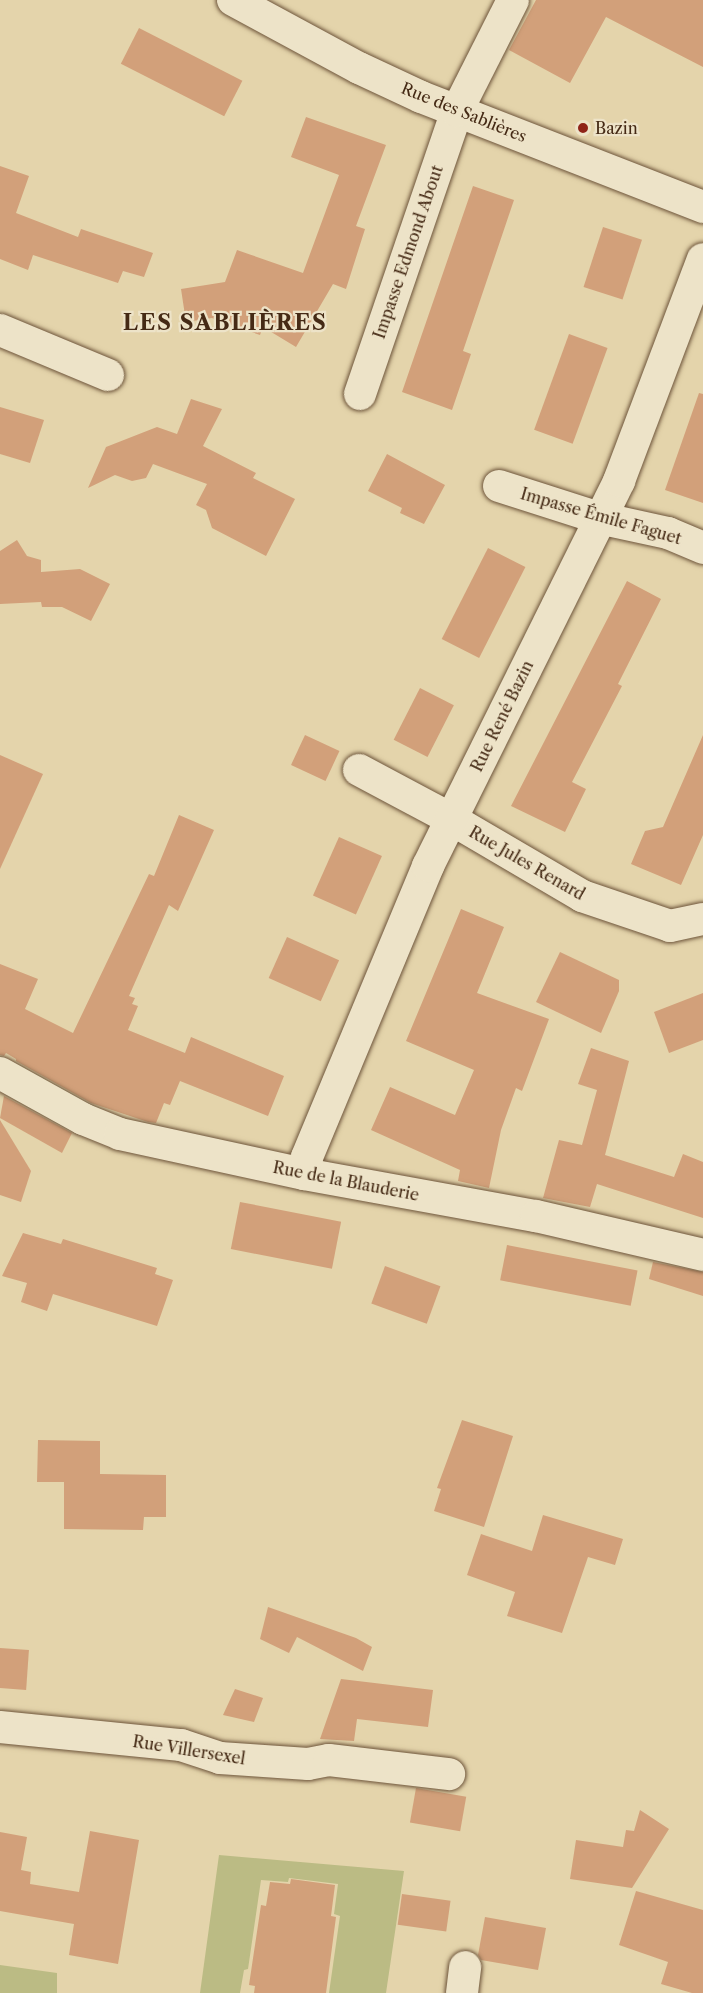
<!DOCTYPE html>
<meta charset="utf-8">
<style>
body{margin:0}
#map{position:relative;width:703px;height:1993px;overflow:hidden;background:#e4d4ab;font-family:"Libre Caslon Text",serif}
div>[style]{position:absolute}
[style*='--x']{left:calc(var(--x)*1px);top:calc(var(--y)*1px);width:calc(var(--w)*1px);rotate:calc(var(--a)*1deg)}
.green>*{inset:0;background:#bbbb84}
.building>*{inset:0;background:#d2a07a;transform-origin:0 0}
.roads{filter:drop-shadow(0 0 2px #6d543a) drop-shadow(0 0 2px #6d543a)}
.minor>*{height:32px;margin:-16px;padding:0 16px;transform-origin:16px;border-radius:16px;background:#ede3c8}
.dots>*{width:16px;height:16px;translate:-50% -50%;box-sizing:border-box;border:3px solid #ede3c8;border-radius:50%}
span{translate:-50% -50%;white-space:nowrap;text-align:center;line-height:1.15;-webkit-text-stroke:4.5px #ede3c8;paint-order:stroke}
.street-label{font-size:16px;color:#452a15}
.poi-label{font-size:16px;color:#452a15}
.left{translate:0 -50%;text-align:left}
.district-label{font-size:22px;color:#452a15;font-weight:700;letter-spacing:1.5px}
</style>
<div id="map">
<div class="green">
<div style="clip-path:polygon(219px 1855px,404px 1871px,386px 1993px,329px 1993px,340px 1916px,334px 1914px,338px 1884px,289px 1878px,288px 1882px,261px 1880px,248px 1969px,244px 1970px,240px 1993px,200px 1993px)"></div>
<div style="clip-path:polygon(0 1965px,57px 1973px,57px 1993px,0 1993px)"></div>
</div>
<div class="building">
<div style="clip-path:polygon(536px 0,703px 0,703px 67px,606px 17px,570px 83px,509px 50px)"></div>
<div style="left:139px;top:28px;width:116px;height:40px;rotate:27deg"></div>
<div style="clip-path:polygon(306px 117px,386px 145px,356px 226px,365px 229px,346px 289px,333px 284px,296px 347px,263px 327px,260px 335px,212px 318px,186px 322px,181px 289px,225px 282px,237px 250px,303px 273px,339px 175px,291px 157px)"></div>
<div style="clip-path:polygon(0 166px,29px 176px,16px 213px,78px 237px,81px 229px,153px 253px,144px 277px,123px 271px,118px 283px,33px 255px,28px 270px,0 259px)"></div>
<div style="clip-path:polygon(473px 186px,514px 200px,463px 351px,471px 354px,452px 410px,402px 392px)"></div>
<div style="left:603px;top:227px;width:41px;height:63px;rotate:18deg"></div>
<div style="left:569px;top:334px;width:41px;height:102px;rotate:20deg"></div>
<div style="clip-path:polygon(699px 393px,703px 394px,703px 503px,665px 490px)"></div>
<div style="clip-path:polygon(191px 399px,222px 409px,203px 446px,256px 473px,253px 478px,295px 499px,266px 556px,212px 528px,206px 510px,196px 505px,207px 484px,153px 464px,146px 478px,132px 481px,115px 475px,88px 488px,106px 447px,157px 427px,177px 434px)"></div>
<div style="clip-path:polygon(0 407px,44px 420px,30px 463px,0 454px)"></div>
<div style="clip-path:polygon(387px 454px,445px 485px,424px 524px,400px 513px,402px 508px,368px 491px)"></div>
<div style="clip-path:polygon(17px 540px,27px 556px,41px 560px,41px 572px,80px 569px,110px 584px,91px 621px,62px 607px,42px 607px,41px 602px,0 604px,0 551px)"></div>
<div style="left:488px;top:548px;width:42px;height:102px;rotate:27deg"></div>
<div style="clip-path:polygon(627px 581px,661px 599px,618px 684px,622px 686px,572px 782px,586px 789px,565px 832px,511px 806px)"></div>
<div style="left:420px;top:688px;width:38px;height:58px;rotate:27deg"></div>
<div style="left:305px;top:735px;width:38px;height:33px;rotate:25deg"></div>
<div style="clip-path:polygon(703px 735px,703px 835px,681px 885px,631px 864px,645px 831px,663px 827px)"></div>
<div style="clip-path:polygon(0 755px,43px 774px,0 869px)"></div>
<div style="clip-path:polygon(179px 815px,214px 830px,178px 911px,169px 905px,129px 996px,135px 998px,132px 1004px,138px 1006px,128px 1030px,185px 1053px,191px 1037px,284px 1076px,268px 1116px,180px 1081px,170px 1105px,164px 1103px,156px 1123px,148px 1122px,91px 1103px,16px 1061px,16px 1059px,6px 1053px,4px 1056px,0 1055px,0 964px,38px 979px,25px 1009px,73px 1033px,149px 874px,154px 876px)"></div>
<div style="left:339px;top:837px;width:47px;height:64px;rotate:24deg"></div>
<div style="clip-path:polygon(461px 909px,504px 927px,477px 993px,549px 1019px,522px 1091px,516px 1088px,501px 1130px,489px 1188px,458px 1181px,460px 1170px,371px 1130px,390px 1087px,455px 1115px,474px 1070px,406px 1041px)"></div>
<div style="left:287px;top:937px;width:57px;height:45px;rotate:24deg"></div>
<div style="clip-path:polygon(560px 952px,619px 980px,619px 991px,601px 1033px,536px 1002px)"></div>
<div style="clip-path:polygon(703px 993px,703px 1040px,669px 1053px,654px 1012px)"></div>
<div style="clip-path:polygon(591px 1048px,629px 1061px,605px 1155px,674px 1177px,683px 1154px,703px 1162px,703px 1218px,597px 1184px,590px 1207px,543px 1198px,559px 1140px,582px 1145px,597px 1090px,578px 1084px)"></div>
<div style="clip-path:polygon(4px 1096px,72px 1133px,62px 1153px,0 1118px)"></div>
<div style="clip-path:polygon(0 1120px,31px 1171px,21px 1202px,0 1195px)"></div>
<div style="left:240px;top:1202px;width:103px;height:48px;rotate:11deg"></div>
<div style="clip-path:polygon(23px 1233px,61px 1244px,63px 1239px,157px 1268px,155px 1274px,173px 1280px,157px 1326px,53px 1294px,47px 1311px,21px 1302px,27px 1283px,2px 1276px)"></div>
<div style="left:507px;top:1245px;width:133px;height:36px;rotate:11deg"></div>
<div style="clip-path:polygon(653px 1262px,703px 1272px,703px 1296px,649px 1279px)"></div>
<div style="left:385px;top:1266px;width:59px;height:40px;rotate:20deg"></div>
<div style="clip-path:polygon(462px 1420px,513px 1436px,484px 1527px,434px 1511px,441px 1489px,437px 1488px)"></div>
<div style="clip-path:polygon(38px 1440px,100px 1441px,100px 1474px,166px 1475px,166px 1517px,144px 1517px,143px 1530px,64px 1529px,64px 1482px,37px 1482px)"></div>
<div style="clip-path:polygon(543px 1515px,623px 1539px,615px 1565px,588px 1557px,562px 1633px,507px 1616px,515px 1592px,467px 1575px,481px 1534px,532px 1551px)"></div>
<div style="clip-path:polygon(268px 1607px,356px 1638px,372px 1647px,363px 1671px,297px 1637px,289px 1653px,260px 1639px)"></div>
<div style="left:0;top:1648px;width:29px;height:40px;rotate:4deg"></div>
<div style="clip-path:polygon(341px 1679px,433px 1690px,428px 1727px,357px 1719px,354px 1741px,320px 1739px)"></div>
<div style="clip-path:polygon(235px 1689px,263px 1698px,254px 1722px,223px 1715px)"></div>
<div style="left:416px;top:1788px;width:51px;height:35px;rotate:10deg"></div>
<div style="clip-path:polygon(640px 1810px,669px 1829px,632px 1888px,570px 1879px,576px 1840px,623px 1847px,626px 1830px,634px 1831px)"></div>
<div style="clip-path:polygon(90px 1831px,139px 1840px,118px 1964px,69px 1955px,74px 1924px,0 1911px,0 1832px,27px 1837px,21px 1870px,31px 1872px,30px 1884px,79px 1892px)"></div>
<div style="clip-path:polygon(291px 1879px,335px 1885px,331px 1916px,336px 1917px,326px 1993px,254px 1993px,255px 1986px,249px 1985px,261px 1905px,266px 1906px,270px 1882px,290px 1884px)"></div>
<div style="clip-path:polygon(636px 1891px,703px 1910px,703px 1993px,692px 1993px,661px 1984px,668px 1962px,619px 1945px)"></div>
<div style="left:402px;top:1894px;width:49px;height:31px;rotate:8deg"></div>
<div style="clip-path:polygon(485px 1917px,546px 1928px,538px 1970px,481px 1960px,478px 1955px)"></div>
</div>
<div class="roads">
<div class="minor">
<div style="--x:233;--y:0;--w:143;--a:28.4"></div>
<div style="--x:359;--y:68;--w:68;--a:25.1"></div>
<div style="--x:421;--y:97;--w:303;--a:21.3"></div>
<div style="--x:0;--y:330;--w:117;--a:22.6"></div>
<div style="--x:360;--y:394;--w:299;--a:-71.1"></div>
<div style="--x:457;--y:111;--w:124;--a:-63.2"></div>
<div style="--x:499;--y:486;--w:105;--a:17.7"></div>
<div style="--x:599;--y:518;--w:71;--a:12.3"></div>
<div style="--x:668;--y:533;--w:38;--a:23"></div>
<div style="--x:359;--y:770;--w:104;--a:28"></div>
<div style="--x:451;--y:819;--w:152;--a:30.4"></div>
<div style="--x:582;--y:896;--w:93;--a:18.8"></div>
<div style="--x:670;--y:926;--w:34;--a:-12"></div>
<div style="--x:0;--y:1073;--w:95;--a:29"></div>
<div style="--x:83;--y:1119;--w:40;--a:22"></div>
<div style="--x:120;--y:1134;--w:188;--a:12.3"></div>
<div style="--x:304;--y:1174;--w:236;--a:10.3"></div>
<div style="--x:536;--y:1216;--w:171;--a:13.1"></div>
<div style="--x:304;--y:1174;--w:17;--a:-80"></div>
<div style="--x:307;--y:1157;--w:315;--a:-67.4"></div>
<div style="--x:428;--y:866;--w:430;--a:-63.6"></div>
<div style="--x:619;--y:481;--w:237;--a:-69.3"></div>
<div style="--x:0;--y:1727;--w:182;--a:5.7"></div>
<div style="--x:181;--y:1745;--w:41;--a:18.4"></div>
<div style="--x:220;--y:1758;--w:88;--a:3.9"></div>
<div style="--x:308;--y:1764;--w:21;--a:-11"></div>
<div style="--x:329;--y:1760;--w:121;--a:6.7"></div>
<div style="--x:462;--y:1993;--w:26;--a:-83"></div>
</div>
</div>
<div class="dots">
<div style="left:583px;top:128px;background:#8f2418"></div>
</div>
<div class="street-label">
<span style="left:464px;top:112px;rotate:22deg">Rue des Sablières</span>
<span style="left:408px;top:252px;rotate:-71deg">Impasse Edmond About</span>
<span style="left:601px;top:516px;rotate:16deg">Impasse Émile Faguet</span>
<span style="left:502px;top:716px;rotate:-64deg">Rue René Bazin</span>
<span style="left:527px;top:863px;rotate:30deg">Rue Jules Renard</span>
<span style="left:346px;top:1181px;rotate:11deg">Rue de la Blauderie</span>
<span style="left:189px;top:1750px;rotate:9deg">Rue Villersexel</span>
</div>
<div class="poi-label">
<span class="left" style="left:595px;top:128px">Bazin</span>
</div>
<div class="district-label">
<span style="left:225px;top:323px">LES SABLIÈRES</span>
</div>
</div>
